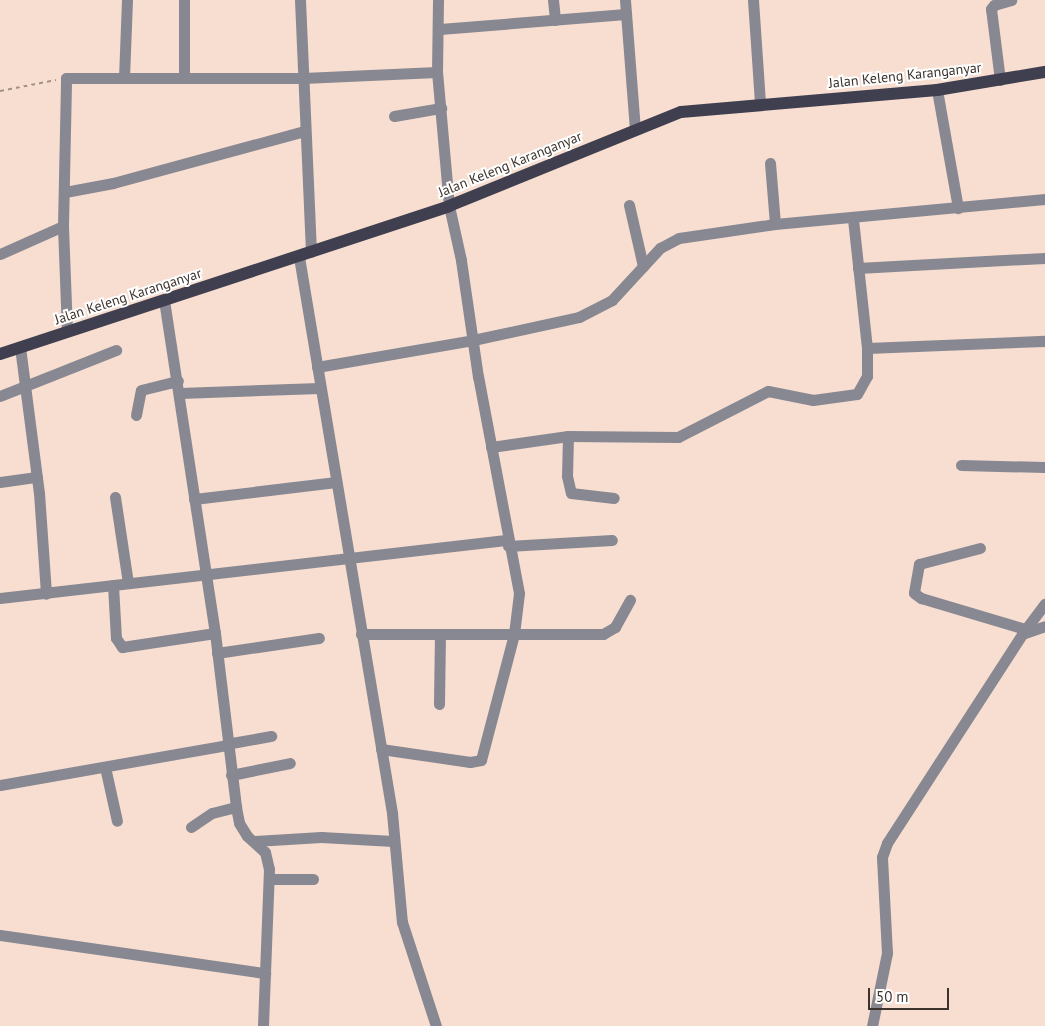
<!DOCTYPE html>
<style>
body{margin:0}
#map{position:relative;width:1045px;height:1026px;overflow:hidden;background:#f7ded0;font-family:"PT Sans",sans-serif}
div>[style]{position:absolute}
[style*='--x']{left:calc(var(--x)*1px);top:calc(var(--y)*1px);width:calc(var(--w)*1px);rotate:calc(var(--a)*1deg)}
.path>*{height:2px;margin-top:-1px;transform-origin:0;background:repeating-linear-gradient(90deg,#a39187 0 4px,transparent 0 8px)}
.minor>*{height:11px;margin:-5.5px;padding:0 5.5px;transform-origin:5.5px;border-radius:5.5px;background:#888892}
.major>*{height:12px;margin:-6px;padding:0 6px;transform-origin:6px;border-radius:6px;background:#403f50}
span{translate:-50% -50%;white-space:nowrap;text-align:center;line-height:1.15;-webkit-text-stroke:4px #fff;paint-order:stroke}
.street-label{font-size:14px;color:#3c332d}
.scale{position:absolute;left:868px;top:988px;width:81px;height:22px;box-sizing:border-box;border:2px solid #3c332d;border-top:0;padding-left:6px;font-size:15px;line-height:18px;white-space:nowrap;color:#3c332d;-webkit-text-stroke:4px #fff;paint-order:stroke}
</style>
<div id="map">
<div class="path">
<div style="--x:0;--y:91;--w:57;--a:-11.1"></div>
</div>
<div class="minor">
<div style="--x:184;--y:0;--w:78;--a:90"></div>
<div style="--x:300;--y:0;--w:252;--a:87.5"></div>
<div style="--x:553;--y:0;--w:20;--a:84"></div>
<div style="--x:625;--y:0;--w:130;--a:85.6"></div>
<div style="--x:753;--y:0;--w:104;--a:86.1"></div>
<div style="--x:440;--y:29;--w:186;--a:-4.6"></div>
<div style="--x:124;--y:78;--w:78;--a:-87.8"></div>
<div style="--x:1000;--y:80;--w:72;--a:-97.2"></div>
<div style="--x:991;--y:9;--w:5;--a:-53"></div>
<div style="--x:994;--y:5;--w:18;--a:-16"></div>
<div style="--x:937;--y:90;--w:120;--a:79.9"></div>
<div style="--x:394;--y:116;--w:48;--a:-9.7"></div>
<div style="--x:770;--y:163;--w:61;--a:85.3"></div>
<div style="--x:65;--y:192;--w:49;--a:-10.6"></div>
<div style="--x:113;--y:183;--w:198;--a:-15.2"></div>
<div style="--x:629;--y:205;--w:63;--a:77.1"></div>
<div style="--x:0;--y:254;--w:69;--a:-24"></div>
<div style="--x:299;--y:257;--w:564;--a:80.5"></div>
<div style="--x:392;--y:813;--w:109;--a:84.8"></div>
<div style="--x:402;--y:922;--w:109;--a:71.9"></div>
<div style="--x:858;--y:268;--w:187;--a:-3.1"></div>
<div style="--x:164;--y:300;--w:337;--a:81.3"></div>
<div style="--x:215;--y:633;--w:175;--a:83.1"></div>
<div style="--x:236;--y:807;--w:16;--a:79"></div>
<div style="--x:239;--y:823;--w:15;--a:58"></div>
<div style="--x:247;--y:836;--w:24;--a:42"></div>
<div style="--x:265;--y:852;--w:17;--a:77"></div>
<div style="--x:269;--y:869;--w:157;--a:92.2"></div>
<div style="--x:67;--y:331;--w:105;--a:-92.2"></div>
<div style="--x:63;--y:226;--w:148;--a:-88.8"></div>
<div style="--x:66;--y:78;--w:237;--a:0"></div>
<div style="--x:303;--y:78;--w:134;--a:-2.6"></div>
<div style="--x:20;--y:347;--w:147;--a:82.6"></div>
<div style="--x:39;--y:493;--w:101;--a:86"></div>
<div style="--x:867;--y:348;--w:178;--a:-2.3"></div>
<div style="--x:317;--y:367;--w:158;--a:-9.8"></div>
<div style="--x:473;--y:340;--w:108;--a:-12.2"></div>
<div style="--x:579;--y:317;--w:37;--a:-27"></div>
<div style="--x:612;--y:300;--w:71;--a:-47.3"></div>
<div style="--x:660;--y:248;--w:21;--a:-28"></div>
<div style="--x:679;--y:238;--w:97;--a:-8.3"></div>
<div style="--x:775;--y:224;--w:271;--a:-5.3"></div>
<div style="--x:180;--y:393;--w:139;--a:-2.1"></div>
<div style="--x:0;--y:396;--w:125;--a:-21.6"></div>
<div style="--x:136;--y:415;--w:25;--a:-79"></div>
<div style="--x:141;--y:390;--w:38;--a:-14"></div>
<div style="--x:568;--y:436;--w:40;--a:91.4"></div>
<div style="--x:567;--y:476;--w:17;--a:77"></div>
<div style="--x:571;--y:493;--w:43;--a:6.6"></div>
<div style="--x:491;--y:447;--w:78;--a:-8.1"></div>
<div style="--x:568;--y:436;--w:110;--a:0.5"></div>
<div style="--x:678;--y:437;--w:101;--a:-27.1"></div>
<div style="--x:768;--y:391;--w:46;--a:11.3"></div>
<div style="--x:813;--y:400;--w:44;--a:-7.8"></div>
<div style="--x:857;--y:394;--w:21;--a:-61"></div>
<div style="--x:867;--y:376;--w:28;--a:-90"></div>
<div style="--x:867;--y:348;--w:130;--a:-96.2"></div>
<div style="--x:961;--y:465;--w:84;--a:1.4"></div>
<div style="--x:0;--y:482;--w:37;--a:-8"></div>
<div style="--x:115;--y:497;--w:87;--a:81.4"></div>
<div style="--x:194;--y:499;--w:143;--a:-6.8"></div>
<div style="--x:508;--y:546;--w:104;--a:-3.3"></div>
<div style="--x:980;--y:548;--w:63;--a:165.3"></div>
<div style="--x:919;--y:564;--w:29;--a:100"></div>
<div style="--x:914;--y:593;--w:9;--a:36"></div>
<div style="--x:921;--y:598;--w:109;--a:16.6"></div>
<div style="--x:113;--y:585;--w:53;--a:86.8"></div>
<div style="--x:116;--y:638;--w:11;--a:56"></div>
<div style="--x:122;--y:647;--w:94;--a:-8.6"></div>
<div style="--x:0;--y:598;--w:509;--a:-6.54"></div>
<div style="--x:361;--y:634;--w:242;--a:0"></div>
<div style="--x:603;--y:634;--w:14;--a:-30"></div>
<div style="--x:615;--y:627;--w:31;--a:-61"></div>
<div style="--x:1022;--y:634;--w:24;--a:-19"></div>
<div style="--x:217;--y:653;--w:103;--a:-8.4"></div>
<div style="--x:439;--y:704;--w:70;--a:-89.2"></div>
<div style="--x:226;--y:744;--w:46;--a:-10.1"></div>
<div style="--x:381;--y:749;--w:90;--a:8.3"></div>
<div style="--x:470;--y:762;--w:11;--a:-10"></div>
<div style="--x:481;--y:760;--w:130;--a:-75.3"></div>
<div style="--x:514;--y:634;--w:41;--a:-83"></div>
<div style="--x:519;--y:593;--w:220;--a:-100.7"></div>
<div style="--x:478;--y:377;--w:118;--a:-98.3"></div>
<div style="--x:461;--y:260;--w:55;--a:-102.5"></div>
<div style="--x:449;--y:206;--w:135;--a:-95.1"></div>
<div style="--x:437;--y:72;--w:72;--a:-89.2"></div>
<div style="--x:105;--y:767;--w:55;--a:77.5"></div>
<div style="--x:231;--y:775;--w:60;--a:-11.5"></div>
<div style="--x:0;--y:785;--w:230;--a:-10"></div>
<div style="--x:191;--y:827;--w:25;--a:-34"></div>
<div style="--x:212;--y:813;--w:25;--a:-14"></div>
<div style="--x:255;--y:841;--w:66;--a:-3.5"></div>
<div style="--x:321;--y:837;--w:72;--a:3.2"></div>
<div style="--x:270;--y:879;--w:43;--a:0"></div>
<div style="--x:0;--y:935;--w:268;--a:8.2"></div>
<div style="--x:872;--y:1026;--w:75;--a:-78.4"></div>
<div style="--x:887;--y:953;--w:96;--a:-93"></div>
<div style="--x:882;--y:857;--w:15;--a:-70"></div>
<div style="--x:887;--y:843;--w:249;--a:-57.1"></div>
<div style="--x:1022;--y:634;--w:38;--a:-53"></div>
</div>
<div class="major">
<div style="--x:0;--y:354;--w:473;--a:-18.2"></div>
<div style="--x:449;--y:206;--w:250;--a:-22.1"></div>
<div style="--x:681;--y:112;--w:257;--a:-4.9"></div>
<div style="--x:937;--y:90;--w:109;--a:-9.5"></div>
</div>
<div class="street-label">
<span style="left:905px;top:75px;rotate:-6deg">Jalan Keleng Karanganyar</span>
<span style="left:510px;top:164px;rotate:-22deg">Jalan Keleng Karanganyar</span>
<span style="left:128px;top:296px;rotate:-18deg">Jalan Keleng Karanganyar</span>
</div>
<div class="scale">50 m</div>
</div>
